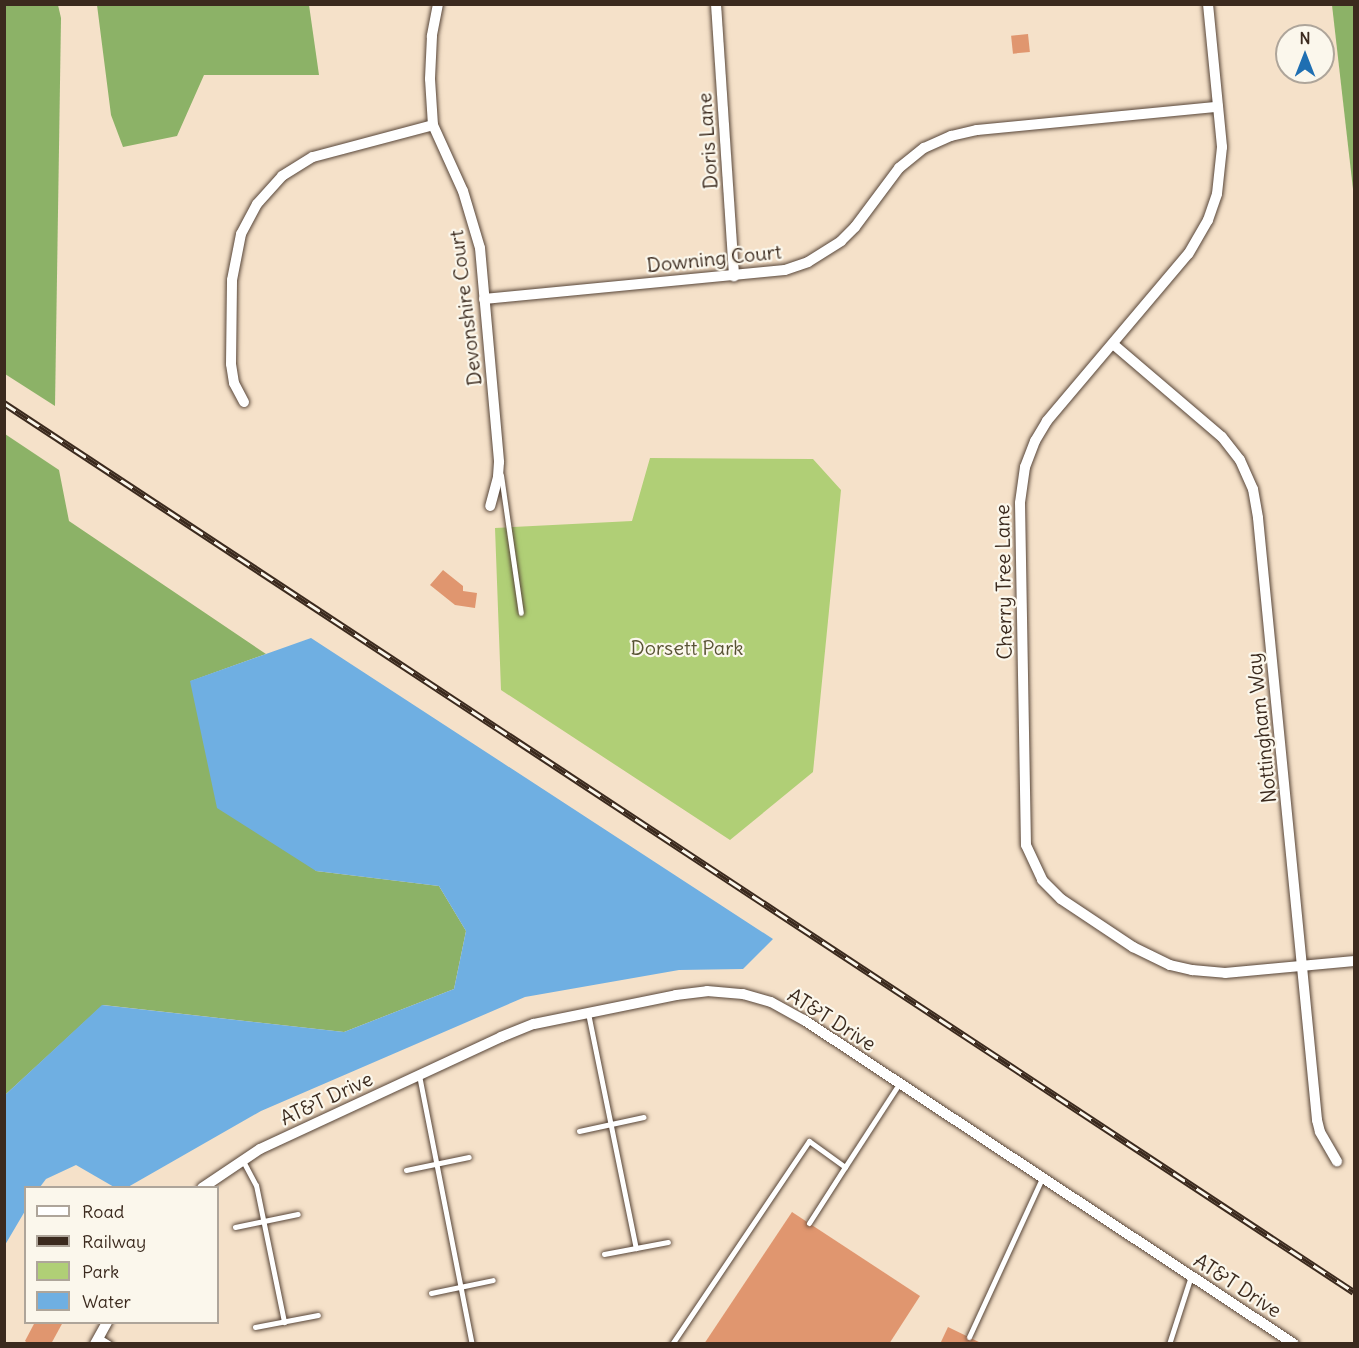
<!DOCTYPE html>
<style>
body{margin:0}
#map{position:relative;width:1359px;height:1348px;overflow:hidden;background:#f5e1c9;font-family:Delius,sans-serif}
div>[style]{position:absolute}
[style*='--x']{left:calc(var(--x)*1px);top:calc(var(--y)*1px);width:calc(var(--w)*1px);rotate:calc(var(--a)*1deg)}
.green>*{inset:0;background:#b0cf76}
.forest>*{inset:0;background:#8cb267}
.water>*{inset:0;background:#6fafe2}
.building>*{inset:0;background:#e0966f;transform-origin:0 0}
.roads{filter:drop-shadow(0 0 2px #574538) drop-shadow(0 0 2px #574538)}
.lane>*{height:5px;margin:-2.5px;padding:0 2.5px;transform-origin:2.5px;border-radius:2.5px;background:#fff}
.street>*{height:10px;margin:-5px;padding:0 5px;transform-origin:5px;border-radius:5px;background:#fff}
.rail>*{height:7px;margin-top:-3.5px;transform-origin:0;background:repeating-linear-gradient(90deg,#fbf7ec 0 14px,#3b2a1e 0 28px);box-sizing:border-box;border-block:2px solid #3b2a1e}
span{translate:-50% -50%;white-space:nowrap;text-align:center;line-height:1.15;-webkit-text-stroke:4.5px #fbf7ec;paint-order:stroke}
.street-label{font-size:20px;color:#3b2a1e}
.park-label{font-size:20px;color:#585334}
.frame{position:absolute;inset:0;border:6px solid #3b2a1e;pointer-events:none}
.legend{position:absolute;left:24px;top:1186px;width:195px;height:138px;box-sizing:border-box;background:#fbf7ec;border:2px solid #aea59a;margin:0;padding:8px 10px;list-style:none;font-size:18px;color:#3b2a1e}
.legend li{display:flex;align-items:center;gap:12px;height:30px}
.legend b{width:30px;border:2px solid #aea59a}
.north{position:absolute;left:1275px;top:24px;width:60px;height:60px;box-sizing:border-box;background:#fbf7ec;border:2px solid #aea59a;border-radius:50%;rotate:0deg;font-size:16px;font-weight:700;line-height:24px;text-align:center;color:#3b2a1e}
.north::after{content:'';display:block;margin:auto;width:21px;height:27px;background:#1f6fb2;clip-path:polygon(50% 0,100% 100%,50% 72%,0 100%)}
</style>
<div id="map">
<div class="green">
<div style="clip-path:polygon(650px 458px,813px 459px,841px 490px,813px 772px,730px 840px,501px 690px,495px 528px,632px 521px)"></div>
</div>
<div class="forest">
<div style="clip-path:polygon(4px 5px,58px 5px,61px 18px,55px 406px,5px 374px)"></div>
<div style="clip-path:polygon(97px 5px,309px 5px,319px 75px,204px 75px,177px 136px,123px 147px,111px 115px)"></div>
<div style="clip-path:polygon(1332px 5px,1354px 5px,1354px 198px)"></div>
<div style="clip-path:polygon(5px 434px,59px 470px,69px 521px,266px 654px,191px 681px,316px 871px,439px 886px,466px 931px,454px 989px,344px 1032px,103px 1005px,5px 1095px)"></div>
</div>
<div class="water">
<div style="clip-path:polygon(311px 638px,773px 939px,743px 969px,679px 970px,525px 997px,261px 1111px,128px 1187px,114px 1187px,76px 1165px,46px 1179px,40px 1187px,26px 1188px,25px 1211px,5px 1245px,5px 1095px,102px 1005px,344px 1032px,454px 989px,466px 931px,439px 886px,316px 871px,217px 808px,190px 681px)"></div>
</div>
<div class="building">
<div style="left:1028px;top:34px;width:18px;height:17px;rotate:84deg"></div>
<div style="clip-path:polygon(443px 570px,463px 586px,463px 591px,477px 593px,475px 608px,455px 605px,430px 585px)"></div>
<div style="clip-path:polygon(792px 1212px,920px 1296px,889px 1344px,704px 1344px)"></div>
<div style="clip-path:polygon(35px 1322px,63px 1322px,51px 1344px,29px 1344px,25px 1341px)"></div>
<div style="clip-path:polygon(948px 1327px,983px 1344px,940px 1344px)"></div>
</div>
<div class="roads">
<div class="lane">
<div style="--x:501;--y:475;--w:139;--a:81.8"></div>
<div style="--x:588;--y:1013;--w:240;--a:78.5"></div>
<div style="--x:419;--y:1075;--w:274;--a:78.9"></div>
<div style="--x:579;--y:1131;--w:66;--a:-12.2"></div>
<div style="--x:243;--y:1161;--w:27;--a:62"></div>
<div style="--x:256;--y:1185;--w:140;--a:78.4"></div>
<div style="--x:406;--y:1170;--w:64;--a:-11.7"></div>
<div style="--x:809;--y:1223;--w:67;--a:-57.3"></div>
<div style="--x:235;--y:1227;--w:64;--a:-11.7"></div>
<div style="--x:604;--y:1254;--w:65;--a:-10.6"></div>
<div style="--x:431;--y:1293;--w:63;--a:-11.8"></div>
<div style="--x:255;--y:1327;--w:64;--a:-10.8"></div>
<div style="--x:99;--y:1337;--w:13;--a:32"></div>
<div style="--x:969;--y:1337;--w:175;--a:-65.3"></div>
<div style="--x:672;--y:1344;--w:245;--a:-56"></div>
<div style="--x:809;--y:1141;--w:44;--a:35.8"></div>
<div style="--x:845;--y:1167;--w:99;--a:-57"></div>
<div style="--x:1169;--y:1344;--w:71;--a:-72.1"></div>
</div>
<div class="street">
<div style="--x:438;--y:4;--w:33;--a:101"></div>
<div style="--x:432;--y:36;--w:43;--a:92.7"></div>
<div style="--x:430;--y:79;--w:46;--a:86.3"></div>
<div style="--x:433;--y:125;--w:72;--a:65.6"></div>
<div style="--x:463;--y:191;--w:59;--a:73.4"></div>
<div style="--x:480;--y:248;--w:215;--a:84.9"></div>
<div style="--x:499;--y:462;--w:15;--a:94"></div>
<div style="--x:498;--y:477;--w:30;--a:105"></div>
<div style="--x:716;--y:4;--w:273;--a:86.2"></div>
<div style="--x:1208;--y:4;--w:144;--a:84.4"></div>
<div style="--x:1222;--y:147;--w:47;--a:96.1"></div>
<div style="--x:1217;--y:194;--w:28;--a:109"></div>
<div style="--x:1208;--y:220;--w:39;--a:120"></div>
<div style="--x:1188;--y:254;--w:219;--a:130.2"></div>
<div style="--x:1047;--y:421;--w:23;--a:121"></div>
<div style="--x:1035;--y:441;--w:28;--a:111"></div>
<div style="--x:1025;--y:467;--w:36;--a:98"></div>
<div style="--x:1020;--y:503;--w:342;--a:89"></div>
<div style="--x:1026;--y:845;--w:38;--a:65"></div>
<div style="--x:1042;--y:880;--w:27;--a:45"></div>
<div style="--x:1061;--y:899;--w:87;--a:33.7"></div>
<div style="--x:1133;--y:947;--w:41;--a:25.9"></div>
<div style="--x:1170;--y:965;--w:23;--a:13"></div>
<div style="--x:1192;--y:970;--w:33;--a:5"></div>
<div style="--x:1225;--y:973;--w:130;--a:-5.3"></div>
<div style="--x:484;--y:299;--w:302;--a:-5.5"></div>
<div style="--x:785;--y:270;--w:24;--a:-19"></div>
<div style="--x:808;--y:262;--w:39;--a:-32"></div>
<div style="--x:841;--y:241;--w:20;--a:-45"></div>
<div style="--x:855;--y:227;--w:74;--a:-53.3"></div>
<div style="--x:899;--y:168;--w:32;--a:-39"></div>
<div style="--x:924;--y:148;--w:30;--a:-24"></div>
<div style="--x:951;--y:136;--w:27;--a:-13"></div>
<div style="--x:977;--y:130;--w:242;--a:-5.5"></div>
<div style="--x:1113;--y:344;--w:143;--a:40.5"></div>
<div style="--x:1222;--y:437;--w:29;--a:52"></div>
<div style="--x:1240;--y:460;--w:32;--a:66"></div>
<div style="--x:1253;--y:489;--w:29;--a:80"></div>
<div style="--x:1258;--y:518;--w:605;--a:84.4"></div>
<div style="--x:1317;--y:1120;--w:12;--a:76"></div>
<div style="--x:1320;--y:1132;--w:34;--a:60"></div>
<div style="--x:244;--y:402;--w:21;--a:-118"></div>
<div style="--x:234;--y:383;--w:19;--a:-99"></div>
<div style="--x:231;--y:364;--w:84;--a:-89.3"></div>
<div style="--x:232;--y:280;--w:47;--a:-78.9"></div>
<div style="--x:241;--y:234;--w:34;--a:-62"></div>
<div style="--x:257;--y:204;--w:38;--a:-48"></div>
<div style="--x:282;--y:176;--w:36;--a:-32"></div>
<div style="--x:313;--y:157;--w:124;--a:-14.9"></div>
<div style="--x:202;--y:1188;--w:70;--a:-33.9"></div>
<div style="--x:260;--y:1149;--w:266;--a:-24.9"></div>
<div style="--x:501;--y:1037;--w:35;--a:-22"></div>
<div style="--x:534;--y:1024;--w:145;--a:-11.5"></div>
<div style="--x:676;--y:995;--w:31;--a:-7"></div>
<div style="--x:707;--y:991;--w:36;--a:5"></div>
<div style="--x:743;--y:994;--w:29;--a:16"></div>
<div style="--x:771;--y:1002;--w:38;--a:29"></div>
<div style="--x:804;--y:1020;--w:587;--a:33.47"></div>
<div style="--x:95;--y:1344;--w:25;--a:-61"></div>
</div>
</div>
<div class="rail">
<div style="--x:4;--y:403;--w:1616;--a:33.37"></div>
</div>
<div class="street-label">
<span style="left:707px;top:141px;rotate:-94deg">Doris Lane</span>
<span style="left:714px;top:258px;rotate:-6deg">Downing Court</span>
<span style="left:465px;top:308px;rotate:-97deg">Devonshire Court</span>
<span style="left:1003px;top:582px;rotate:-91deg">Cherry Tree Lane</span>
<span style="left:1261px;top:728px;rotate:-96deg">Nottingham Way</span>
<span style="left:832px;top:1019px;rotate:32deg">AT&amp;T Drive</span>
<span style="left:326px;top:1098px;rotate:-25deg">AT&amp;T Drive</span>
<span style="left:1238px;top:1285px;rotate:33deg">AT&amp;T Drive</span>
</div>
<div class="park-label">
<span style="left:687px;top:647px">Dorsett Park</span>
</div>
<div class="frame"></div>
<ul class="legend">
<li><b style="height:8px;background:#fff"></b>Road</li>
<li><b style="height:8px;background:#3b2a1e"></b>Railway</li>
<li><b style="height:16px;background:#b0cf76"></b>Park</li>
<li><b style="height:16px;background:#6fafe2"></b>Water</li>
</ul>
<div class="north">N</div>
</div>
